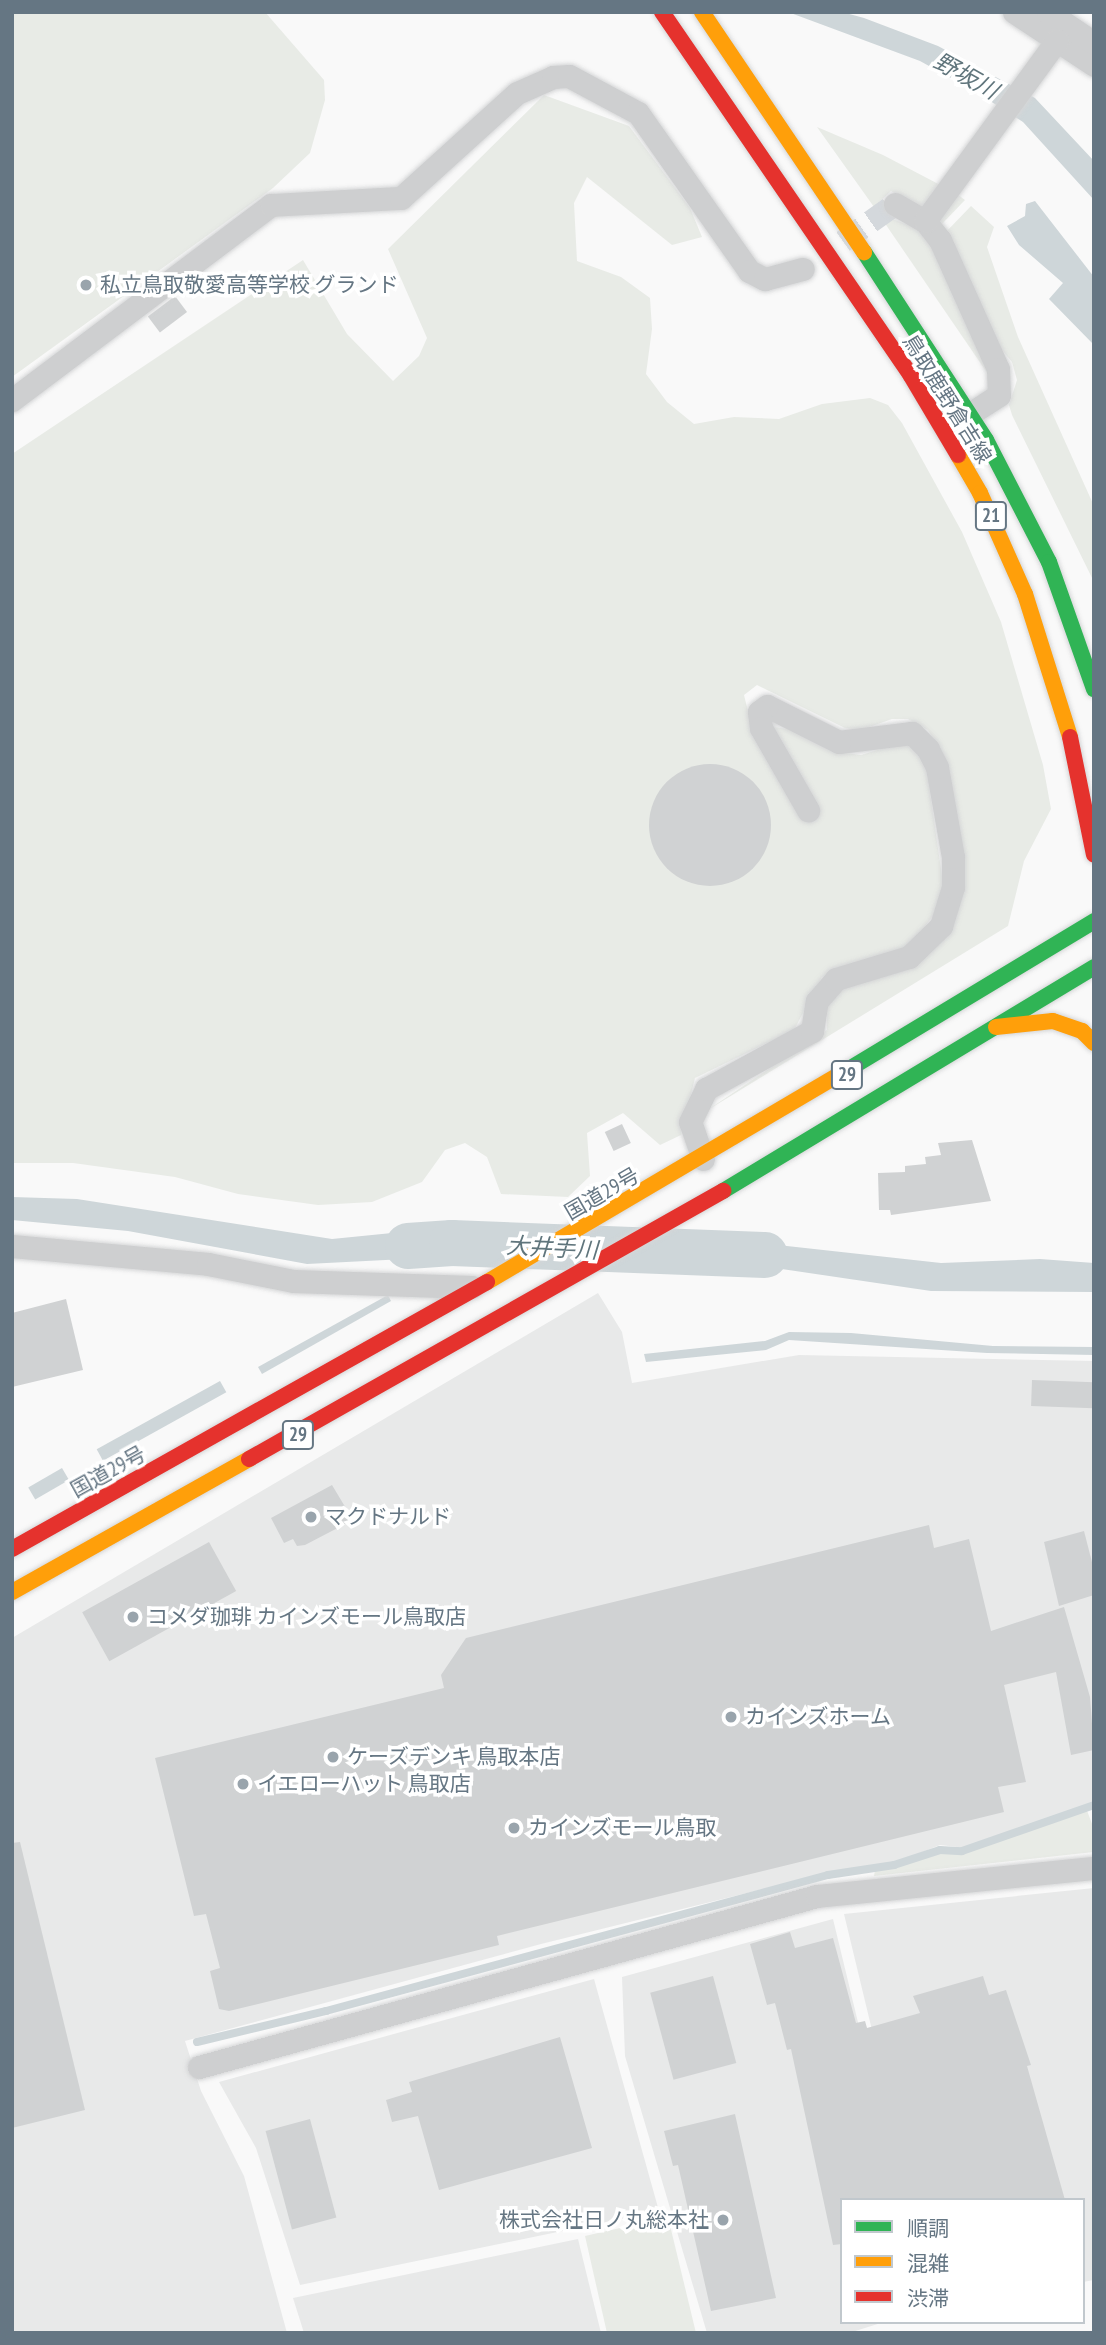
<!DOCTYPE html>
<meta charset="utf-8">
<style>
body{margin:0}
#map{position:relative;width:1106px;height:2345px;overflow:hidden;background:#f9f9f9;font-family:"PT Sans Narrow","Noto Sans JP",sans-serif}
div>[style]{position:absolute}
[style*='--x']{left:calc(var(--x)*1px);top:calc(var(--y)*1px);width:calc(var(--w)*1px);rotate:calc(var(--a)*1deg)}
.built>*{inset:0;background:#e8e9e9}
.green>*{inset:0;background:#e8ebe6}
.water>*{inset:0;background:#ced6d9;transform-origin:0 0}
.stream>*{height:8px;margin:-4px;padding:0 4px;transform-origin:4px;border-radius:4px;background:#ced6d9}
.river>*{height:46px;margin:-23px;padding:0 23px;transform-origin:23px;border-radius:23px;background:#ced6d9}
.building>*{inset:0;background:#d0d2d3;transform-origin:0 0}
.round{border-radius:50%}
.street-tunnel>*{height:23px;margin-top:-11.5px;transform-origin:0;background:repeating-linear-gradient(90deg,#d4d8dc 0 23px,transparent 0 34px)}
.roads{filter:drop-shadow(0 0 2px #d5d6d7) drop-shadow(0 0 2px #d5d6d7)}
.street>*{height:23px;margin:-11.5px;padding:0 11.5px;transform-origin:11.5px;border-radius:11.5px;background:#cecfd0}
.fast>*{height:16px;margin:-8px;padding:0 8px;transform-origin:8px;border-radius:8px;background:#30b455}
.slow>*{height:16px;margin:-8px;padding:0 8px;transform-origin:8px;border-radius:8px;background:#ff9f0a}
.jam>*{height:16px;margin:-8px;padding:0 8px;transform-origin:8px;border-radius:8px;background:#e5322d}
.dots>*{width:19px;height:19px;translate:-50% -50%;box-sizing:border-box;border:4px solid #fff;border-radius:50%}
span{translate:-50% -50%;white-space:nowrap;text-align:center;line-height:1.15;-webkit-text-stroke:7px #fff;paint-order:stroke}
.shield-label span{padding:2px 5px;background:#fff;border:2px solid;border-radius:5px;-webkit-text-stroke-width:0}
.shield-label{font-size:19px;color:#657683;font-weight:700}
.poi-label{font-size:21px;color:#657683}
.left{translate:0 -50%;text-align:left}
.right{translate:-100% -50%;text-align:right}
.street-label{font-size:21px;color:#657683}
.water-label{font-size:23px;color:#60757c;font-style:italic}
.frame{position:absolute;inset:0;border:14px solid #657683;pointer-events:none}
.legend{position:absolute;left:840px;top:2198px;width:245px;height:126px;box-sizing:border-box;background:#fff;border:2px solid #c1c8cd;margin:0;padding:9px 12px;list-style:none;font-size:21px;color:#657683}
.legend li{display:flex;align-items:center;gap:14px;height:35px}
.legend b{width:35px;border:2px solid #c1c8cd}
</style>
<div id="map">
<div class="built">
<div style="clip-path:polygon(598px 1293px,622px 1332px,632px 1383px,799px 1355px,1094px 1361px,1094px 1802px,967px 1848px,940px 1845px,895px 1863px,828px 1873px,541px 1944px,185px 2041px,201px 2091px,244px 2176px,287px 2333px,12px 2333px,12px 1638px)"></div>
<div style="clip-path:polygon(1094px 1888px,1094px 2280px,1083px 2282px,1083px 2200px,913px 2200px,844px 1914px)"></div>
<div style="clip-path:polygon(833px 1919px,901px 2200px,842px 2200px,842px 2322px,884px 2322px,849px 2333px,707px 2333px,625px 2056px,622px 1977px)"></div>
<div style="clip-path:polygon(594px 1979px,659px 2211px,300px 2285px,256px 2148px,219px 2082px)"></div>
<div style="clip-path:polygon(578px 2239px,601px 2333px,304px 2333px,293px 2298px)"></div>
</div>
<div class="green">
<div style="clip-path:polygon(12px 12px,265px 12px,324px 80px,325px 100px,310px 153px,273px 188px,12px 377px)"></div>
<div style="clip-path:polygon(544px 95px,629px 126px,690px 208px,702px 237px,672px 245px,587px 177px,574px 203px,577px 261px,621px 277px,650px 298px,652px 329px,646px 374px,667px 402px,694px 424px,734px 417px,779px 419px,822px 404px,870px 398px,888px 405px,902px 423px,962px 532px,1001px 622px,1043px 765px,1051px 809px,1024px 861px,1008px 926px,703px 1113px,827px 1030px,827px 999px,835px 988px,898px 972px,936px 945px,956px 918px,963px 882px,944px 757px,928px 730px,908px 719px,892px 719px,861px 730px,845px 728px,757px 685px,744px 695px,755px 740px,767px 726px,787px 729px,838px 752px,861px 755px,897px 744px,918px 748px,926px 765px,943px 883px,938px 909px,911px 945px,822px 977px,794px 1030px,695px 1078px,681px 1135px,660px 1145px,623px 1113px,587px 1133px,590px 1176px,568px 1197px,501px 1194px,487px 1157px,465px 1143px,445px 1150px,422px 1182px,372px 1202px,318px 1205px,238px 1194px,175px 1177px,73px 1163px,12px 1163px,12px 454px,303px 260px,347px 334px,393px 381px,419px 356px,427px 338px,388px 249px)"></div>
<div style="clip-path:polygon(817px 127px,883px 155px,946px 188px,927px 213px,891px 191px,874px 207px)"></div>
<div style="clip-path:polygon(953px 191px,965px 200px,940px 226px,933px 217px)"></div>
<div style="clip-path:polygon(971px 206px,994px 227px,987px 247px,1018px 337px,1094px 506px,1094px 582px,1012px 415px,1009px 405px,1017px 380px,1012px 362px,996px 343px,945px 233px)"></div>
<div style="clip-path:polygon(890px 218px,919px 229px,933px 244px,990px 377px,884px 222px)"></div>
<div style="clip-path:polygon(1086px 1808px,1094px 1829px,1094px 1852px,874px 1876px,875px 1870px,939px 1851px,962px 1852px)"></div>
<div style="clip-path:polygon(668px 2217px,696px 2333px,607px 2333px,585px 2236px)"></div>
</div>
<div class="water">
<div style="clip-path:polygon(788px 12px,842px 12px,864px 18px,938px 46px,1035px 98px,1094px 161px,1094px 200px,1023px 122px,976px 92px,920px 61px)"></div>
<div style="clip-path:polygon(1035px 201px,1094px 277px,1094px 345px,1049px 299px,1063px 283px,1019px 245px,1007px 226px,1025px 216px,1026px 204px)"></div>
<div style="clip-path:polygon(12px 1197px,77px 1199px,332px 1239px,422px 1230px,477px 1231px,464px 1256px,307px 1264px,128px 1231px,12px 1220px)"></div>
<div style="clip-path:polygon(713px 1238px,941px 1263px,1040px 1259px,1094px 1263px,1094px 1292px,931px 1291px,775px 1268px,696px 1264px)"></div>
<div style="clip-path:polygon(388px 1295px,391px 1301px,262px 1374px,258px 1367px)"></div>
<div style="clip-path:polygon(789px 1332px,851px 1333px,993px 1346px,1094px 1347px,1094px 1355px,987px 1353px,789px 1340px,766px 1350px,646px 1362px,644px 1354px,765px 1341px)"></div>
<div style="left:220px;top:1381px;width:13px;height:141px;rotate:61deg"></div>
<div style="left:62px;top:1468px;width:14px;height:39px;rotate:60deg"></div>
</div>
<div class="stream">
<div style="--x:197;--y:2042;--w:133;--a:-13.5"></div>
<div style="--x:326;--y:2011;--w:520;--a:-15.16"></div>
<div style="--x:828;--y:1875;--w:67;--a:-8.6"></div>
<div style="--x:894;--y:1865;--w:48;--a:-18.1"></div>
<div style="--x:940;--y:1850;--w:22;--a:3"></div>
<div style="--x:962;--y:1851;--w:140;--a:-19.2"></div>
</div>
<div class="river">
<div style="--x:408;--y:1246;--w:44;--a:-3.9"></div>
<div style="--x:452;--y:1243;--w:313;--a:2.2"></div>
</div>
<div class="building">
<div style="left:175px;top:296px;width:20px;height:34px;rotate:53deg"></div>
<div class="round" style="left:649px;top:764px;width:122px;height:122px"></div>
<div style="left:622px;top:1124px;width:21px;height:19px;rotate:65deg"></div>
<div style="clip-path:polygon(972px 1140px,991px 1201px,891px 1215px,890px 1210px,879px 1210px,878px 1173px,905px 1172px,905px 1166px,926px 1164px,925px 1157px,941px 1155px,938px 1143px)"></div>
<div style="clip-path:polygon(66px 1299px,83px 1370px,12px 1387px,12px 1313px)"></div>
<div style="left:1032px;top:1380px;width:62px;height:26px;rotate:2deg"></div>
<div style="clip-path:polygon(332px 1485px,353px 1520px,305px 1545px,297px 1546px,293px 1539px,284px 1543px,271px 1518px)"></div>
<div style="clip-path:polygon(929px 1525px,934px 1548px,969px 1539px,991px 1631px,1064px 1607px,1090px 1697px,1094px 1750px,1071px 1755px,1056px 1672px,1004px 1685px,1026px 1782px,998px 1787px,1004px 1812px,497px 1936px,499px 1945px,229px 2011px,219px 2009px,210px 1971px,220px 1968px,206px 1914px,194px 1916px,155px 1758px,444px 1688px,441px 1675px,466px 1638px)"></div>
<div style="clip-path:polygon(1084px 1531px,1094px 1570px,1094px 1595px,1059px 1606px,1044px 1542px)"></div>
<div style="left:209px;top:1542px;width:56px;height:145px;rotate:61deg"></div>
<div style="clip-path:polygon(20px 1842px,85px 2110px,12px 2128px,12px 1843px)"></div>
<div style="clip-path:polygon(790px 1932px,795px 1948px,833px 1938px,856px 2023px,865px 2021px,867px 2028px,920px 2013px,913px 1996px,983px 1976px,989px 1995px,1006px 1990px,1031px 2065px,1027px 2066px,1065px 2200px,842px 2200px,842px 2244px,833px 2245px,791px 2049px,787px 2050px,775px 2003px,767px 2005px,750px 1944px)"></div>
<div style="left:713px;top:1976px;width:90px;height:65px;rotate:75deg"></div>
<div style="clip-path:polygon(560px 2037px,592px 2148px,439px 2190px,418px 2116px,392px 2122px,386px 2100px,412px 2092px,409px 2082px)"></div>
<div style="clip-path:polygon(735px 2114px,776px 2298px,711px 2311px,678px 2165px,673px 2166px,664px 2131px)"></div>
<div style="left:310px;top:2119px;width:102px;height:46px;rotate:75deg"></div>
</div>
<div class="street-tunnel">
<div style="--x:843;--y:241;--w:64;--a:-35.4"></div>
</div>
<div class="roads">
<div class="street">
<div style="--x:1014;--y:12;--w:96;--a:33.5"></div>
<div style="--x:1048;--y:12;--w:55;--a:34"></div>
<div style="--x:895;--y:204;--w:34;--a:30"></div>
<div style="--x:925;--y:221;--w:24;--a:52"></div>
<div style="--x:940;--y:240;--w:141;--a:65.8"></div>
<div style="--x:998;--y:369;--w:26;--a:88"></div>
<div style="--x:999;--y:395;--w:33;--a:147"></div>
<div style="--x:925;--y:221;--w:224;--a:-53.9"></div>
<div style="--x:12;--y:400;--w:324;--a:-37"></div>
<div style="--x:271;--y:205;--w:130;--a:-3.1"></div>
<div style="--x:401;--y:198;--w:156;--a:-42.2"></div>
<div style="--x:517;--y:93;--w:39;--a:-24"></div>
<div style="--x:553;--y:77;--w:16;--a:-4"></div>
<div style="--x:569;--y:76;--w:78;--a:28.2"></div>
<div style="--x:638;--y:113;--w:193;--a:54.9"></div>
<div style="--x:749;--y:271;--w:18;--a:27"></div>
<div style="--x:765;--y:279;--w:39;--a:-15"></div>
<div style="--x:703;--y:1159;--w:39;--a:-109"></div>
<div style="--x:690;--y:1122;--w:37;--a:-64"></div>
<div style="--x:706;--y:1089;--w:121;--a:-28.7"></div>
<div style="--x:812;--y:1031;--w:30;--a:-81"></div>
<div style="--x:817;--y:1001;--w:29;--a:-49"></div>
<div style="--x:836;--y:979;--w:76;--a:-16.8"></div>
<div style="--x:909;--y:957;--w:45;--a:-44.1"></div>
<div style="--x:941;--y:926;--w:41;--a:-72.9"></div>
<div style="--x:953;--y:887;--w:30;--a:-90"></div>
<div style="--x:953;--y:857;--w:91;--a:-100.1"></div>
<div style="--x:937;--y:767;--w:20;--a:-117"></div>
<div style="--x:928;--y:749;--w:23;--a:-135"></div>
<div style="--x:912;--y:733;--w:74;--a:173"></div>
<div style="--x:839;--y:742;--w:80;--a:-153.4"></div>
<div style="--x:767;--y:706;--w:10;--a:143"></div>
<div style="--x:759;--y:712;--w:16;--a:83"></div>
<div style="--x:761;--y:728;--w:95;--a:60.2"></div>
<div style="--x:12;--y:1246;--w:197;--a:5.2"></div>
<div style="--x:208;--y:1264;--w:87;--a:11.3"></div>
<div style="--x:293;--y:1281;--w:179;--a:1.9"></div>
<div style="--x:199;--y:2067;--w:641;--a:-15.47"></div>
<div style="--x:817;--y:1896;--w:278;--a:-5.8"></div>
</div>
<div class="fast">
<div style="--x:864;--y:252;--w:224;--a:57"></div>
<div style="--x:986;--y:440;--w:137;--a:62.7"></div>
<div style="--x:1049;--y:562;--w:135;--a:70.5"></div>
<div style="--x:839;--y:1075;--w:298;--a:-31.1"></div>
<div style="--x:723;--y:1191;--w:433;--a:-31.1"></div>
</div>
<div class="slow">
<div style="--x:702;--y:12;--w:290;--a:56"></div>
<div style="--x:958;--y:455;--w:44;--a:59.9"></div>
<div style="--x:980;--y:493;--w:111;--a:66"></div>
<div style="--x:1025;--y:594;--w:150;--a:72.5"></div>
<div style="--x:996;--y:1027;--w:57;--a:-6"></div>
<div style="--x:1053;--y:1021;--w:31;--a:19"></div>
<div style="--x:1082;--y:1031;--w:17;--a:45"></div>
<div style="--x:487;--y:1282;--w:408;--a:-30.5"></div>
<div style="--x:12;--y:1592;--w:272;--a:-29.3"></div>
</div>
<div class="jam">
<div style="--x:662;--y:12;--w:441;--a:55.6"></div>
<div style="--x:911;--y:376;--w:92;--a:59.3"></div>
<div style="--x:1070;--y:737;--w:120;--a:78.5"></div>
<div style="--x:249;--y:1459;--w:545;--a:-29.48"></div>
<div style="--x:12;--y:1549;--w:545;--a:-29.34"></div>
</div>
</div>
<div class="dots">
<div style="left:86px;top:285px;background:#99a4ac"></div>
<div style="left:311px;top:1517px;background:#99a4ac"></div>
<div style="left:133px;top:1617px;background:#99a4ac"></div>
<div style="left:731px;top:1717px;background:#99a4ac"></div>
<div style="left:333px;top:1757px;background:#99a4ac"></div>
<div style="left:243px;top:1784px;background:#99a4ac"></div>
<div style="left:514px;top:1828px;background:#99a4ac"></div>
<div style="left:723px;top:2220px;background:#99a4ac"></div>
</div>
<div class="shield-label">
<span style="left:991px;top:516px">21</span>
<span style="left:847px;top:1075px">29</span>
<span style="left:298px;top:1435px">29</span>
</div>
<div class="poi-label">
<span class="left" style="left:100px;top:285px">私立鳥取敬愛高等学校 グランド</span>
<span class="left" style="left:325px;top:1517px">マクドナルド</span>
<span class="left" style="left:147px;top:1617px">コメダ珈琲 カインズモール鳥取店</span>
<span class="left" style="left:745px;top:1717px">カインズホーム</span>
<span class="left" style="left:347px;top:1757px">ケーズデンキ 鳥取本店</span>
<span class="left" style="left:257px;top:1784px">イエローハット 鳥取店</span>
<span class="left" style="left:528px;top:1828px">カインズモール鳥取</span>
<span class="right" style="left:709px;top:2220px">株式会社日ノ丸総本社</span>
</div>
<div class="street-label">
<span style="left:947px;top:399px;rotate:58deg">鳥取鹿野倉吉線</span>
<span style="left:602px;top:1194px;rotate:-30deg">国道29号</span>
<span style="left:108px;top:1472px;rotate:-29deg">国道29号</span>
</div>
<div class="water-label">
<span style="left:966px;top:76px;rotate:29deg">野坂川</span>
<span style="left:552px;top:1248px;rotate:3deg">大井手川</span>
</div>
<div class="frame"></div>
<ul class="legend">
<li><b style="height:9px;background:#30b455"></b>順調</li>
<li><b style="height:9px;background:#ff9f0a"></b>混雑</li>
<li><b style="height:9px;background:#e5322d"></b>渋滞</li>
</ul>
</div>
